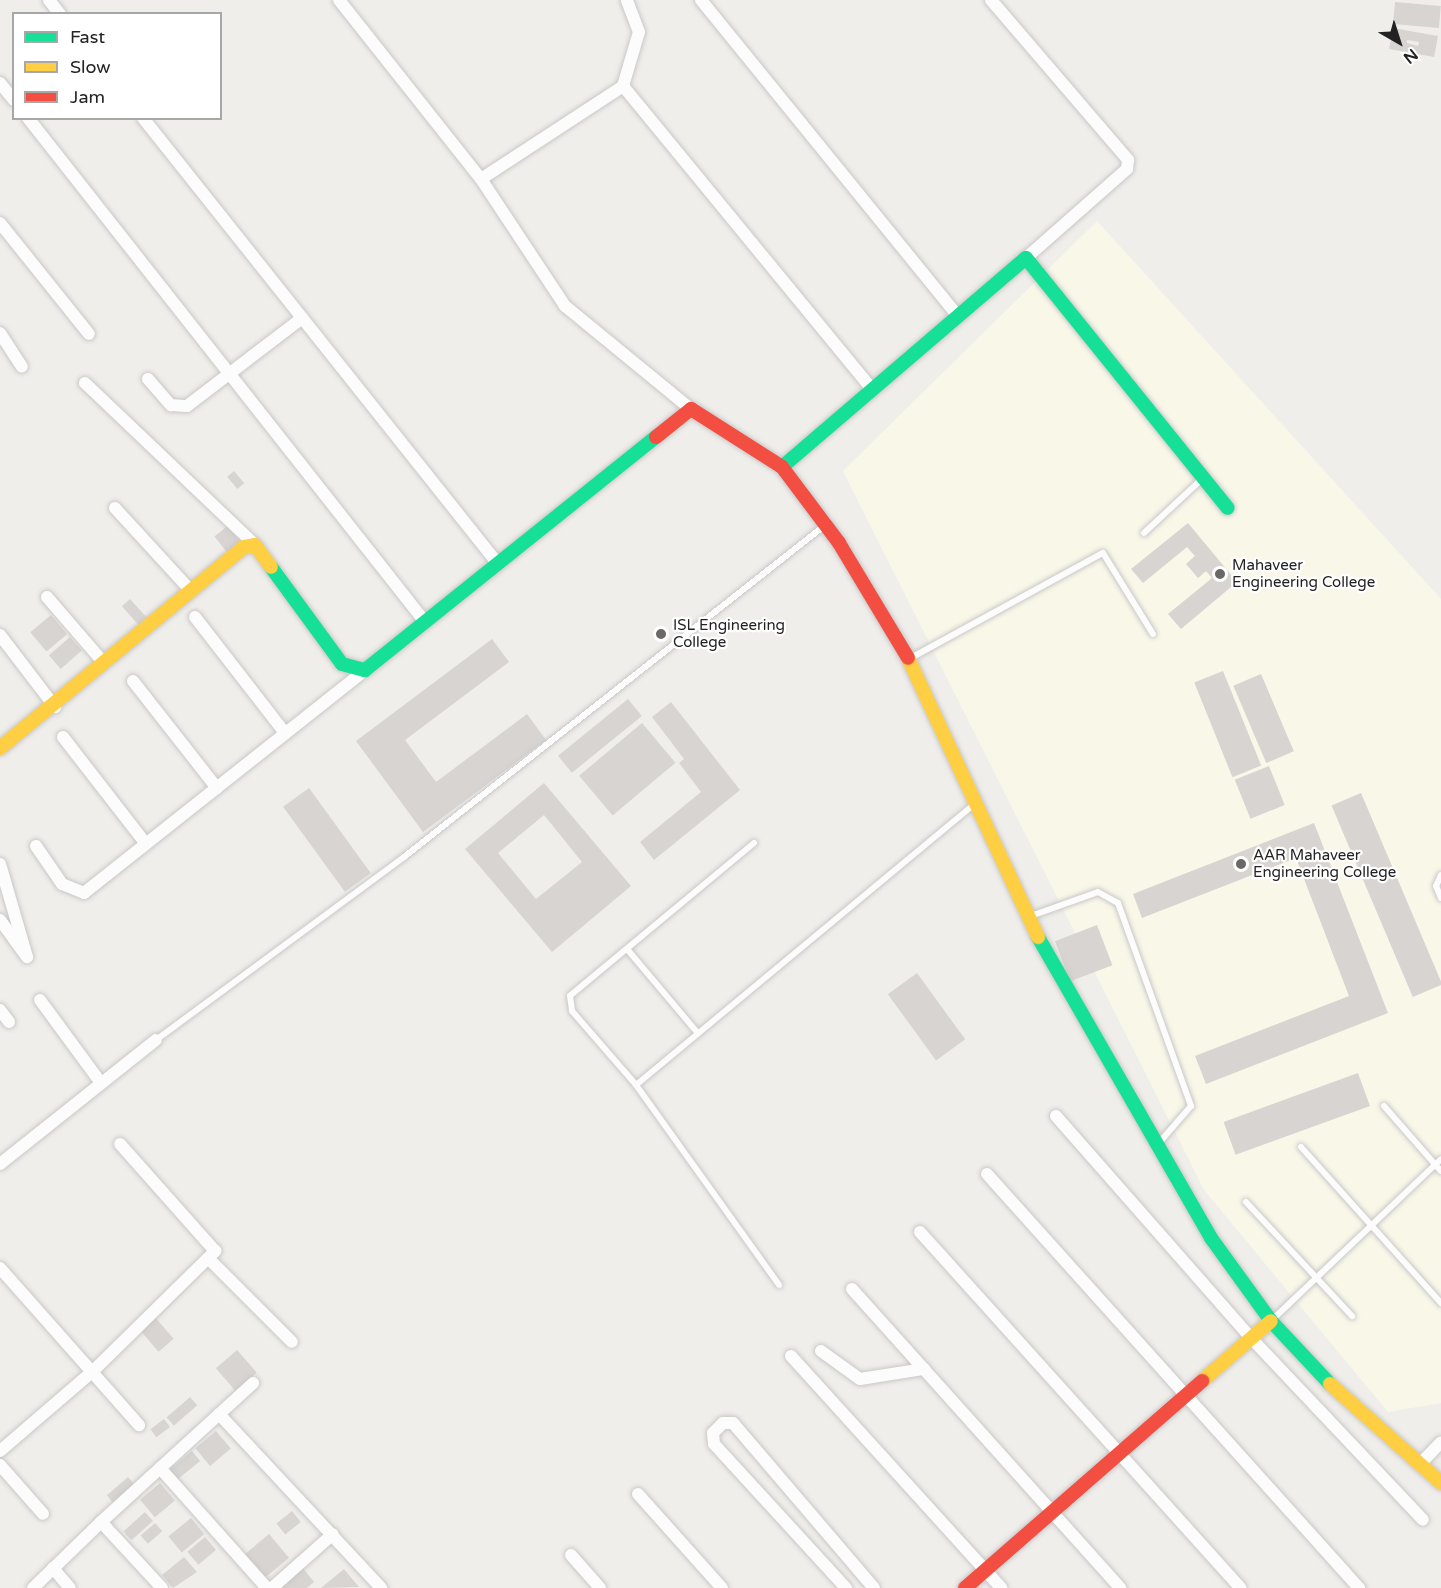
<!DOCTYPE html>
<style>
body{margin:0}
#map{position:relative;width:1441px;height:1588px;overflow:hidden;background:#f0eeeb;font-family:"Varela Round",sans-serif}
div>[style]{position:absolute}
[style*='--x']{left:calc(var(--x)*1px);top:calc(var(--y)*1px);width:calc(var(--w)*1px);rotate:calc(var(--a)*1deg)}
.education>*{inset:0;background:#f8f7e8}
.building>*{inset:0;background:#d7d4d2;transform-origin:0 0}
.roads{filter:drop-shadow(0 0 2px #c9c8c7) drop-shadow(0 0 2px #c9c8c7)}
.lane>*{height:6px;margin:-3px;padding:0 3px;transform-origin:3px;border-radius:3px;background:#fdfcfc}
.street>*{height:12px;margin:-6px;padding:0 6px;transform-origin:6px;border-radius:6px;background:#fdfcfc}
.fast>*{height:14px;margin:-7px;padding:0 7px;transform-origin:7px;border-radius:7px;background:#16e098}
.slow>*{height:14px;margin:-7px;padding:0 7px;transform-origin:7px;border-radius:7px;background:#ffcf43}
.jam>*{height:14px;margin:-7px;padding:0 7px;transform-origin:7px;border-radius:7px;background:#f24e42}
.dots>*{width:16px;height:16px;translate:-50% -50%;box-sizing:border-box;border:3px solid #fff;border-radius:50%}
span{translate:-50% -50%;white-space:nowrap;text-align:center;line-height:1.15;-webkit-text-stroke:4.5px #fff;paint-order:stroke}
.poi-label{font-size:15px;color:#222}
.left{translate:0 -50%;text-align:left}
.legend{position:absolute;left:12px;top:12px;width:210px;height:108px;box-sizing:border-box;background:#fff;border:2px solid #a7a7a7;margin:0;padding:8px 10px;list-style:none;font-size:18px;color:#222}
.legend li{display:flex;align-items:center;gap:12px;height:30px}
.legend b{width:30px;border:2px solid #a7a7a7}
.north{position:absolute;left:1369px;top:12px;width:60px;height:60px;-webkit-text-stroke:4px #fff;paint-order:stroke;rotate:141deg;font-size:16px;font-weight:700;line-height:24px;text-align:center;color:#222}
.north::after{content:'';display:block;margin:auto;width:21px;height:27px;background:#222;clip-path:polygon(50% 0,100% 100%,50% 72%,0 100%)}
</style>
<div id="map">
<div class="education">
<div style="clip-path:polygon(1097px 221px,1441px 599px,1441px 1403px,1388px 1412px,1204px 1190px,843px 471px)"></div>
</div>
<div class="building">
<div style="left:1395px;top:2px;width:46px;height:22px;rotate:5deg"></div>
<div style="clip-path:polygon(evenodd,1393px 28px,1438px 36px,1434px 57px,1389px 49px,1393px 28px,1407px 40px,1419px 42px,1418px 46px,1407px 43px,1407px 40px)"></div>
<div style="left:234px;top:471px;width:16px;height:9px;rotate:50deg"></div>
<div style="clip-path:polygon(1188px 523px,1237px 582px,1181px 629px,1168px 614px,1212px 578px,1206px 571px,1198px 578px,1186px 564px,1195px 556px,1187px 547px,1143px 583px,1131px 569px)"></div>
<div style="left:230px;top:524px;width:21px;height:20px;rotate:51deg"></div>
<div style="left:130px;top:599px;width:27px;height:11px;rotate:48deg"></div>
<div style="left:51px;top:615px;width:25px;height:27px;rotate:50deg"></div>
<div style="left:70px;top:637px;width:18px;height:28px;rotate:49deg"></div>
<div style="clip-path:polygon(492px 639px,509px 662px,405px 740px,436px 782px,527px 714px,546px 740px,423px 832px,356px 741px)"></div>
<div style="left:1223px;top:671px;width:102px;height:31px;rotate:68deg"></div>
<div style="left:1261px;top:674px;width:84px;height:30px;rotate:67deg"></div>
<div style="left:628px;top:699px;width:22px;height:90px;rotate:51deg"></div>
<div style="clip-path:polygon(671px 702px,740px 790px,654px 860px,640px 842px,701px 792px,679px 763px,684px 759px,652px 717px)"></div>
<div style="left:642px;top:723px;width:52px;height:82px;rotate:50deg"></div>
<div style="left:1269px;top:766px;width:42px;height:37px;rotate:68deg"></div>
<div style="clip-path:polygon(evenodd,544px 783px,631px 886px,552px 952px,465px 849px,544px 783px,544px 815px,582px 862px,536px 899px,498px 853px,544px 815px)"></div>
<div style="left:309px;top:788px;width:105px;height:32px;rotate:54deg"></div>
<div style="left:1361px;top:793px;width:208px;height:32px;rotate:67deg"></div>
<div style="clip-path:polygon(1314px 823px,1388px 1013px,1206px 1084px,1195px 1056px,1349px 996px,1296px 858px,1142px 918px,1133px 894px)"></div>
<div style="left:1097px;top:925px;width:43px;height:45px;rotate:69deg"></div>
<div style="left:917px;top:973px;width:82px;height:36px;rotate:54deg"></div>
<div style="left:1358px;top:1073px;width:35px;height:143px;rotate:70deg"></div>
<div style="left:154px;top:1316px;width:30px;height:20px;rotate:49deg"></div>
<div style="left:237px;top:1350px;width:30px;height:28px;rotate:49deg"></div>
<div style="left:190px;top:1397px;width:11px;height:31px;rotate:49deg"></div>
<div style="left:164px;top:1419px;width:10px;height:17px;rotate:53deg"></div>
<div style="left:216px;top:1431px;width:23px;height:27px;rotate:50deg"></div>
<div style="left:192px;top:1451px;width:13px;height:31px;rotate:51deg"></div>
<div style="left:128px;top:1477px;width:9px;height:28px;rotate:49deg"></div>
<div style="left:160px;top:1483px;width:23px;height:26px;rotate:50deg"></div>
<div style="left:292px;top:1511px;width:14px;height:20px;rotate:51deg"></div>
<div style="left:145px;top:1512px;width:12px;height:29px;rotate:48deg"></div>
<div style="left:191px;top:1518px;width:21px;height:29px;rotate:51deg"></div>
<div style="left:155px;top:1523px;width:11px;height:19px;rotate:49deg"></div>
<div style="left:269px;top:1534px;width:31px;height:32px;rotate:50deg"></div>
<div style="left:205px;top:1537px;width:17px;height:23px;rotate:50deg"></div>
<div style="clip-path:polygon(184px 1557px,197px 1572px,173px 1588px,162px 1575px)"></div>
<div style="clip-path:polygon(303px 1568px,314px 1582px,307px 1588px,279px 1588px)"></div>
<div style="clip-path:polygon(344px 1569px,359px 1587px,321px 1588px)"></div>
</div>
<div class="roads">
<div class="lane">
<div style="--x:1144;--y:533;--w:81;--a:-43"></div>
<div style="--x:909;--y:659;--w:221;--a:-28.7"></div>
<div style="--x:1103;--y:553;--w:95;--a:58.3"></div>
<div style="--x:754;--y:843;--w:239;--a:140.3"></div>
<div style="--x:570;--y:996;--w:15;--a:82"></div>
<div style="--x:572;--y:1011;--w:98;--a:49.1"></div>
<div style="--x:636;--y:1085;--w:438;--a:-39.7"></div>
<div style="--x:1441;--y:875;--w:12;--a:114"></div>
<div style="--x:1436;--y:886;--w:13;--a:67"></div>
<div style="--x:1028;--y:917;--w:74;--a:-19.7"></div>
<div style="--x:1098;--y:892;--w:23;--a:29"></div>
<div style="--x:1118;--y:903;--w:216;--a:70.2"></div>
<div style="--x:1191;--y:1106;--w:49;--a:130.9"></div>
<div style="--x:627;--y:949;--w:109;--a:49.9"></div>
<div style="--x:156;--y:1040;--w:308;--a:-36.4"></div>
<div style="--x:404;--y:857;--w:535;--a:-38.24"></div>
<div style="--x:636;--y:1085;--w:246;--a:54.4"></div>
<div style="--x:1384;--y:1106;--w:86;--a:48.8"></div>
<div style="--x:1301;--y:1147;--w:210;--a:48.1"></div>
<div style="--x:1246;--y:1202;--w:156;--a:47.1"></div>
<div style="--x:1272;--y:1320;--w:233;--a:-43.6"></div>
</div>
<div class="street">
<div style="--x:49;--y:0;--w:18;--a:52"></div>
<div style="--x:339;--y:0;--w:228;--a:51.6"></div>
<div style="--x:481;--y:179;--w:152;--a:56.5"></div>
<div style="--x:565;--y:306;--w:163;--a:39.3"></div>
<div style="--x:701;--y:0;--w:405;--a:50.9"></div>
<div style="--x:991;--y:0;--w:211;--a:49.4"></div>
<div style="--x:1128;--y:160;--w:9;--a:96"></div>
<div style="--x:1127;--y:169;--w:135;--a:138.6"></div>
<div style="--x:0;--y:83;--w:22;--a:51"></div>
<div style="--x:623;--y:86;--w:391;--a:50.6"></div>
<div style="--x:28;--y:118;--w:642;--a:51.77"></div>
<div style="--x:143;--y:118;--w:570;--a:51.48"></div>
<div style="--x:481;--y:179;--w:170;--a:-33.2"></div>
<div style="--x:623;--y:86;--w:56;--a:-73.5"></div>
<div style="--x:639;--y:32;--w:34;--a:-111"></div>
<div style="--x:0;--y:223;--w:142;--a:51.3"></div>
<div style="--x:0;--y:333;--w:40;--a:57.1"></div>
<div style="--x:148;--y:379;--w:35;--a:49"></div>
<div style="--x:171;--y:405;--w:16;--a:4"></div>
<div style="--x:187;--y:406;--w:145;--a:-37.4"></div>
<div style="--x:85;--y:383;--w:235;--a:43.6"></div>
<div style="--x:115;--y:508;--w:113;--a:47.5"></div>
<div style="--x:47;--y:597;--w:87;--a:49.2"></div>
<div style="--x:195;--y:617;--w:147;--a:52.2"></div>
<div style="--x:0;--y:635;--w:91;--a:52.6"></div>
<div style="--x:133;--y:681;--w:136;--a:51.9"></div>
<div style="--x:63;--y:737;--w:135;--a:52.2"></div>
<div style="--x:36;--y:846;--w:46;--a:55.6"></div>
<div style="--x:62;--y:884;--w:24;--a:22"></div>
<div style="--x:84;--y:893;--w:359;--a:-38.4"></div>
<div style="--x:0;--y:864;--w:97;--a:73.8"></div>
<div style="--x:27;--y:957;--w:46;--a:-126.1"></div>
<div style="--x:40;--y:1000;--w:103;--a:53.7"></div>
<div style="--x:0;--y:1010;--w:15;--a:53"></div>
<div style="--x:1056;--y:1116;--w:295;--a:48.7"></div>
<div style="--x:1251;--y:1338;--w:250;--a:46.6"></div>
<div style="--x:0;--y:1164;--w:199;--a:-38.5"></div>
<div style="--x:987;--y:1174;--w:557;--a:48.06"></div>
<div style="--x:920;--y:1232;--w:479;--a:48"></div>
<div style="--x:209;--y:1259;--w:117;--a:45"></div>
<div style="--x:0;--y:1268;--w:210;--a:48.5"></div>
<div style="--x:852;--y:1289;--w:402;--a:48.1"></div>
<div style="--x:821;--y:1351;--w:48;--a:35.7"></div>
<div style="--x:860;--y:1379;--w:65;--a:-8.9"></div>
<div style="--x:791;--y:1356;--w:313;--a:47.8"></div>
<div style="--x:219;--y:1414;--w:238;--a:47"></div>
<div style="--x:0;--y:1451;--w:121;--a:-40.7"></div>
<div style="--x:92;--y:1372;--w:173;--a:-44.5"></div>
<div style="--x:215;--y:1251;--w:143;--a:-131.6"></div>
<div style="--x:1420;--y:1464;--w:30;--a:-46"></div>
<div style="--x:0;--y:1465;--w:65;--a:48.7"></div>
<div style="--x:160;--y:1468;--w:161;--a:48.3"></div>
<div style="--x:638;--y:1494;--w:126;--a:48.2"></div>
<div style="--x:571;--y:1555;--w:44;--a:48.7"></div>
<div style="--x:53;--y:1568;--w:26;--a:50"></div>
<div style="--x:33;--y:1588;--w:95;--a:-44.1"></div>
<div style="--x:162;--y:1588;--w:90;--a:-132.7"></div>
<div style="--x:101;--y:1522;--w:206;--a:-42.4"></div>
<div style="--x:272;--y:1588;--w:81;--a:-41.5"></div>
<div style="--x:846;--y:1588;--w:195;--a:-132.5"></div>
<div style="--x:714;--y:1444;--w:11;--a:-95"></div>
<div style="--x:713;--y:1433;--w:14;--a:-45"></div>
<div style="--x:723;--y:1423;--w:10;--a:0"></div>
<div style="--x:733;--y:1423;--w:217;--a:49.5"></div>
</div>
<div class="fast">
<div style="--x:782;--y:467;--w:321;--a:-40.6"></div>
<div style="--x:1026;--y:258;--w:321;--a:51.1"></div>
<div style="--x:271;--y:567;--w:120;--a:53.8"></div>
<div style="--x:342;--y:664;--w:24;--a:15"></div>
<div style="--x:365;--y:670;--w:373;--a:-38.7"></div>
<div style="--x:1038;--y:937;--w:347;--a:60.1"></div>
<div style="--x:1211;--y:1238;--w:102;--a:54.1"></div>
<div style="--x:1271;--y:1321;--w:86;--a:46.9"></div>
</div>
<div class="slow">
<div style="--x:908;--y:658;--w:308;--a:65"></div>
<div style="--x:0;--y:748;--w:316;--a:-39.5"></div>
<div style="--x:244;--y:547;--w:11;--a:-10"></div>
<div style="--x:255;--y:545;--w:27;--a:54"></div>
<div style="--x:1202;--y:1381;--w:91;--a:-41"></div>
<div style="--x:1330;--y:1384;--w:149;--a:41.7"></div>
</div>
<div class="jam">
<div style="--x:656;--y:437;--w:45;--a:-38.7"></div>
<div style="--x:691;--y:409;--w:108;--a:32.5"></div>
<div style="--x:782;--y:467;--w:95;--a:53.1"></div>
<div style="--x:839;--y:543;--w:134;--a:59"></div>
<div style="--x:965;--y:1588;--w:315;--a:-41.1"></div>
</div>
</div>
<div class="dots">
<div style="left:1220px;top:574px;background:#6a6968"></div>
<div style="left:661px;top:634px;background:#6a6968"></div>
<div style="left:1241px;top:864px;background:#6a6968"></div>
</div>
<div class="poi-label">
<span class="left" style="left:1232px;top:574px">Mahaveer<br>Engineering College</span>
<span class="left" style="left:673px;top:634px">ISL Engineering<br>College</span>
<span class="left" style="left:1253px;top:864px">AAR Mahaveer<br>Engineering College</span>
</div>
<ul class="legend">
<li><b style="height:8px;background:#16e098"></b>Fast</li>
<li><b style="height:8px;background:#ffcf43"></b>Slow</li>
<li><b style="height:8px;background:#f24e42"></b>Jam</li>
</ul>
<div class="north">N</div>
</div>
